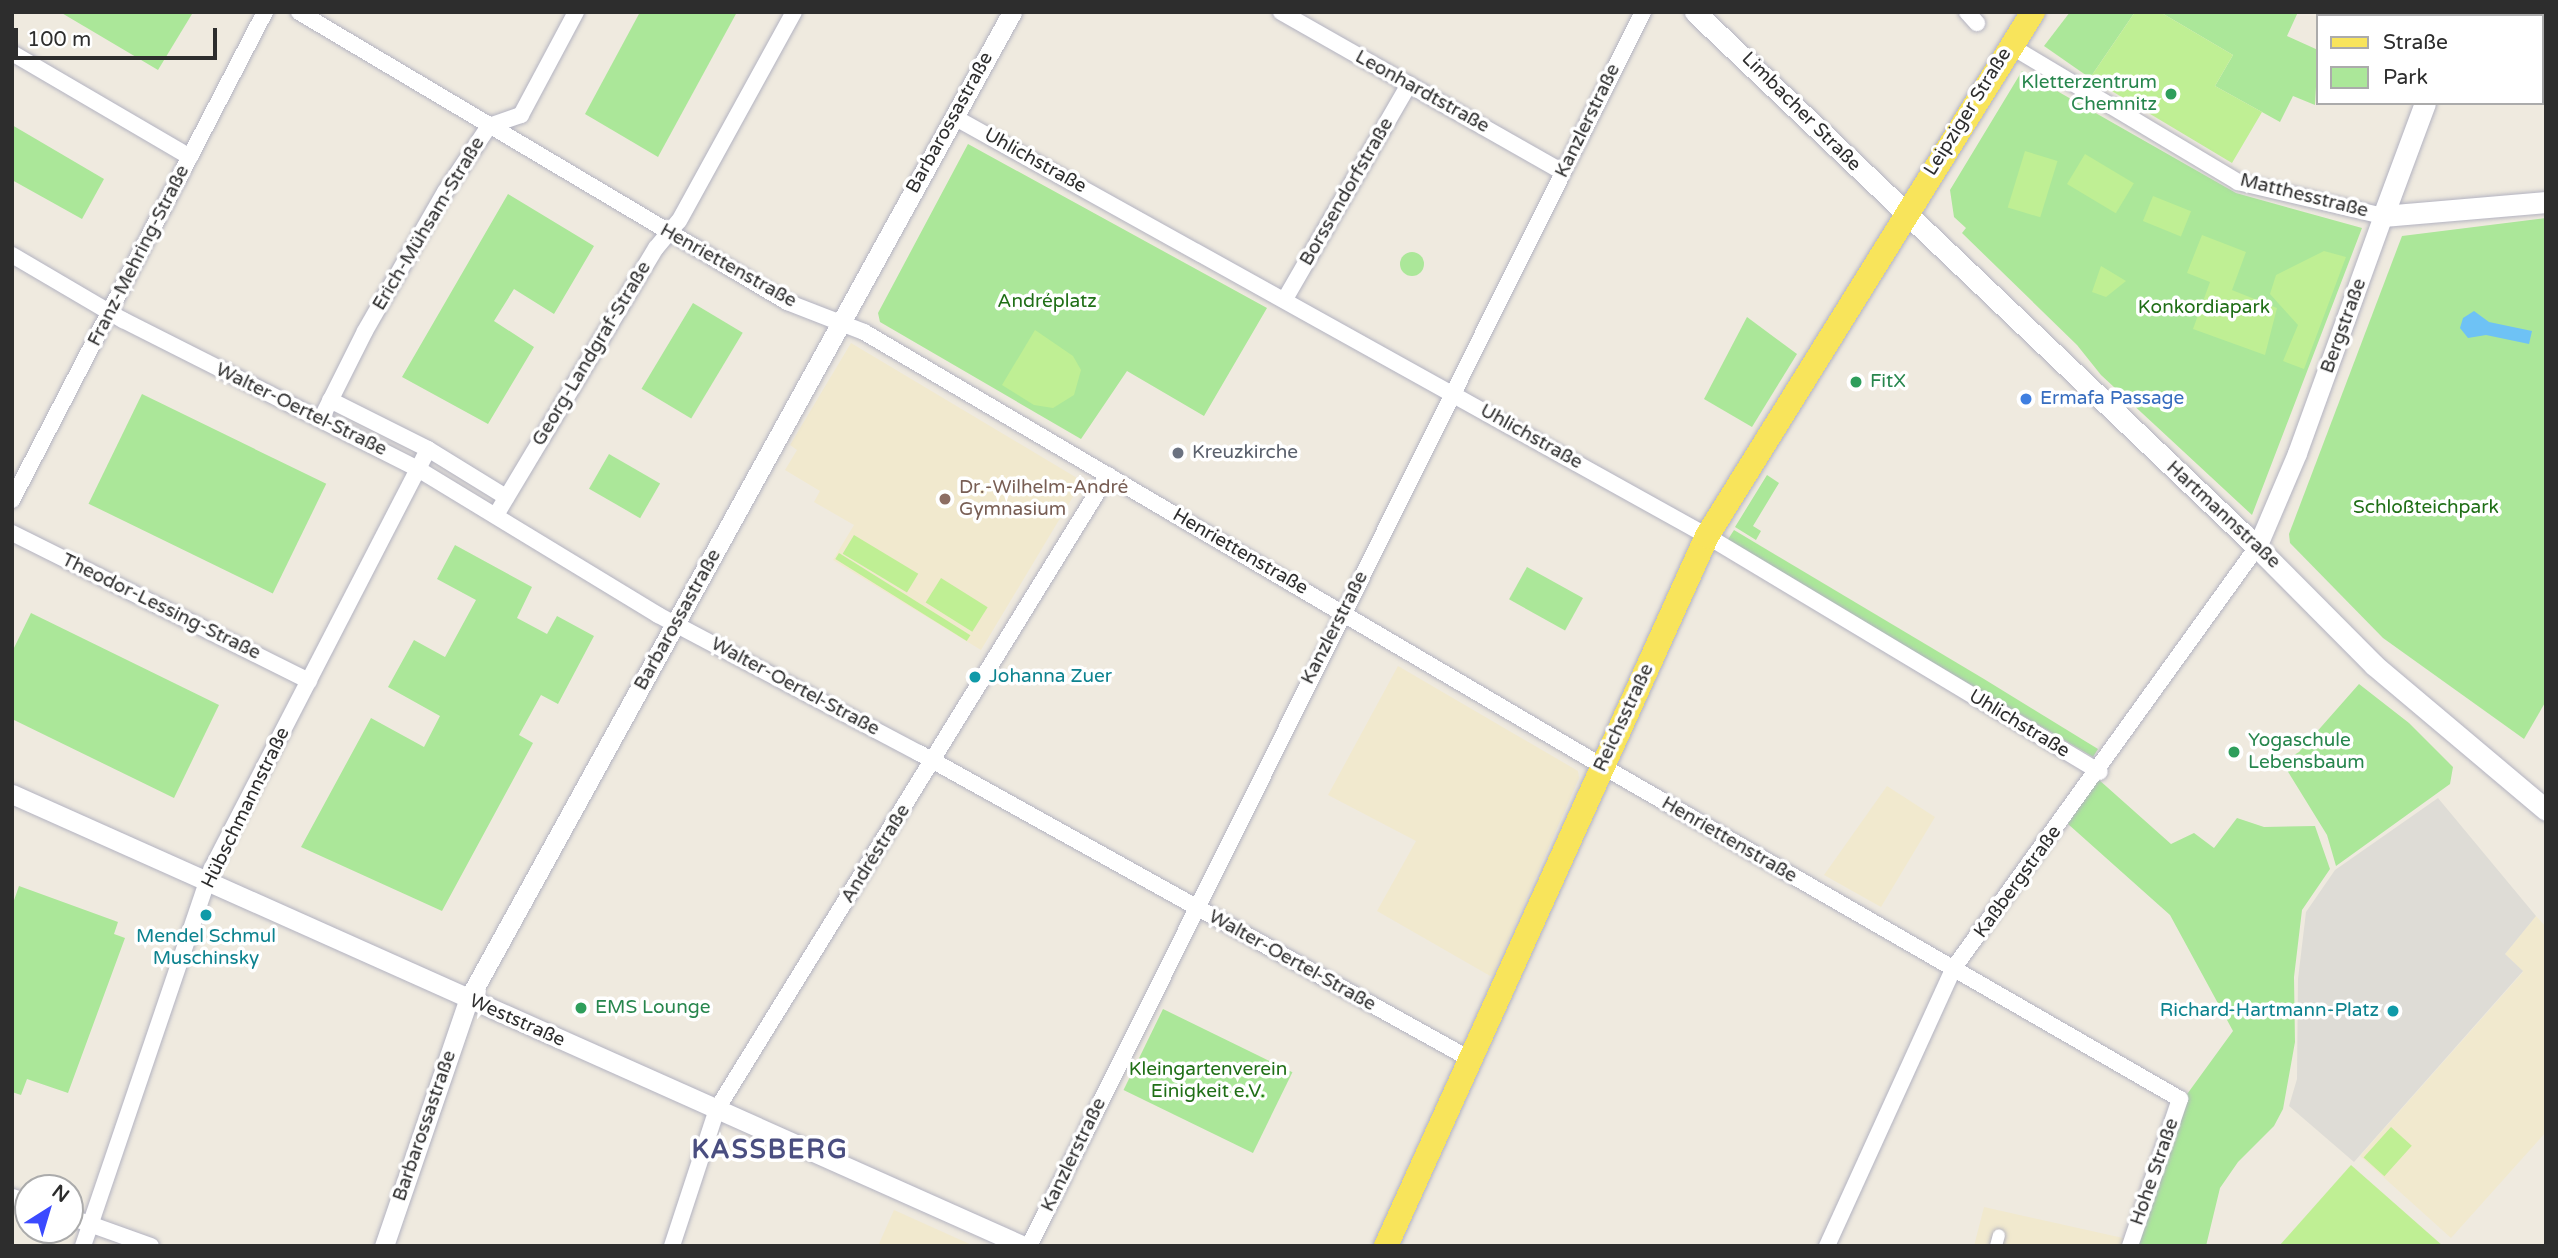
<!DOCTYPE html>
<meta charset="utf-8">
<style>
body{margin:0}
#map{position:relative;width:2558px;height:1258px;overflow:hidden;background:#efeadf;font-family:"Varela Round",sans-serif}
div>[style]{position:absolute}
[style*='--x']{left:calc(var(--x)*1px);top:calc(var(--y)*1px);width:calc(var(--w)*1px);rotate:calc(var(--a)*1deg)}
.education>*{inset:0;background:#f1e9ce}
.green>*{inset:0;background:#abe799;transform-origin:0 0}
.round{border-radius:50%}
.pitch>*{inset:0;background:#bfef94;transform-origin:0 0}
.plaza>*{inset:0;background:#dedcd6}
.water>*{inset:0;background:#6ec2f5}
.roads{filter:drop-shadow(0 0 2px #b3b3c1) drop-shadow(0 0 2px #b3b3c1)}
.pedestrian>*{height:12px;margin:-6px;padding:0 6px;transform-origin:6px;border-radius:6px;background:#fff}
.minor>*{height:16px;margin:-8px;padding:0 8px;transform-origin:8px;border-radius:8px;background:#fff}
.tertiary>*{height:19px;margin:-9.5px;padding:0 9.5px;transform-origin:9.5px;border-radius:9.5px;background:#fff}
.secondary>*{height:21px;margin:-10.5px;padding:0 10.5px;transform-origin:10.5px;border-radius:10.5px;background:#fff}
.primary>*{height:24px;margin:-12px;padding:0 12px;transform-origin:12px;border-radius:12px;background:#f8e45b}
.dots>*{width:19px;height:19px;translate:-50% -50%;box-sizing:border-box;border:4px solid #fff;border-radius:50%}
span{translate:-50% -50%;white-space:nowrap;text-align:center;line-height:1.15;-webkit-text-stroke:7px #fff;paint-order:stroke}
.leisure-label{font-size:19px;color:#27864d}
.right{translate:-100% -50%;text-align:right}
.left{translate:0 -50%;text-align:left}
.street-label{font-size:19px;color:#2d2d2d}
.park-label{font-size:19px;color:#206f17}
.shop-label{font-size:19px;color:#366cbe}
.worship-label{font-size:19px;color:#5b616d}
.education-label{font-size:19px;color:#785e54}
.culture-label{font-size:19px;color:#0d838f}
.district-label{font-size:26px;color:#4a4e80;font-weight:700;letter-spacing:2px}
.frame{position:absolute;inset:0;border:14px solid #2d2d2d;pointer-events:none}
.legend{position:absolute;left:2316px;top:14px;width:228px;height:91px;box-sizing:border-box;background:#fff;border:2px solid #ababab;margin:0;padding:9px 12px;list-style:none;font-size:21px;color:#2d2d2d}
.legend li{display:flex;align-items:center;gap:14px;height:35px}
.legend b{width:35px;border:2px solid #ababab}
.north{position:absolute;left:14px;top:1174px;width:70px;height:70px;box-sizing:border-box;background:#fff;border:2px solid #ababab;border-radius:50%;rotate:37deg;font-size:19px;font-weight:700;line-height:28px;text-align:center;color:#2d2d2d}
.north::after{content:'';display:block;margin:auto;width:24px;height:32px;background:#3b4aff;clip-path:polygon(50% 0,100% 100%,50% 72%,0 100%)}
.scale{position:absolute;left:14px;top:28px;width:203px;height:32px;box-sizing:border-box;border:4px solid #2d2d2d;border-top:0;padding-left:9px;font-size:21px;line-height:24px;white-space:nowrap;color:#2d2d2d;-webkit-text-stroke:5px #fff;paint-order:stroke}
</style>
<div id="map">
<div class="education">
<div style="clip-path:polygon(851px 343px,1077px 478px,1080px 485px,981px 650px,833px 560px,854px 525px,814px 502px,820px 491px,785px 470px,797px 450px,790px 445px)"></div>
<div style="clip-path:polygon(1398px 666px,1578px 771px,1579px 778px,1492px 977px,1377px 911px,1416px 841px,1328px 795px)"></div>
<div style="clip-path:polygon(1887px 786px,1935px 817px,1881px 907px,1824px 875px)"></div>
<div style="clip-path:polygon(2536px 916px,2546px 927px,2546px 1132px,2451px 1238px,2360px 1156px,2523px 972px,2505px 954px)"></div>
<div style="clip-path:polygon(1984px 1207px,2132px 1240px,2130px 1246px,1974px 1246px)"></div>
<div style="clip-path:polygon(894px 1210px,974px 1246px,878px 1246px)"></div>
</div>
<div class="green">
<div style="clip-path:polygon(60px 12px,189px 12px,192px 14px,158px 70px)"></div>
<div style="clip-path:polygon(640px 12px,737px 12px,658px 157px,585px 114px)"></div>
<div style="clip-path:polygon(2070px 12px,2135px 12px,2090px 78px,2044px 46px)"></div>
<div style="clip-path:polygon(2160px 12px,2298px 12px,2287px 36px,2318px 50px,2315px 105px,2293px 96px,2280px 122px,2215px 86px,2233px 55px)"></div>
<div style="clip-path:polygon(2022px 71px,2236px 193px,2362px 228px,2252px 515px,2101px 375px,2077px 345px,1962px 233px,1966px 228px,1954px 217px,1950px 190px)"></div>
<div style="clip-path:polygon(12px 125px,104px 179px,82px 219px,12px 180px)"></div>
<div style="clip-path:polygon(968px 144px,1267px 308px,1204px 416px,1127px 371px,1081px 439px,880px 322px,878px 313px)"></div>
<div style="clip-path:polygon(508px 194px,594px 246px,554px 314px,514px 289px,494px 321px,534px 347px,488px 424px,402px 377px)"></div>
<div style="clip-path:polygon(2546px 218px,2546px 701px,2524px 739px,2383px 638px,2290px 543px,2289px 534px,2402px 236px)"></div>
<div class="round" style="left:1400px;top:252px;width:24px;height:24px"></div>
<div style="left:693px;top:303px;width:58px;height:100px;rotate:31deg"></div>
<div style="clip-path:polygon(1747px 317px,1797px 354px,1752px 427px,1704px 399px)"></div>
<div style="left:142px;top:394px;width:205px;height:122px;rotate:26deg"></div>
<div style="left:609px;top:454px;width:59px;height:40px;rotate:30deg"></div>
<div style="clip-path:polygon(1767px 475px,1779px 483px,1753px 526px,1761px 531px,1756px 540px,1735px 527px)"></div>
<div style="clip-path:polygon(1734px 530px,1984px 679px,2098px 749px,2093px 757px,1727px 541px)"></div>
<div style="clip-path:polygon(455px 545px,532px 587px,517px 618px,547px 634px,557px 616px,594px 636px,558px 704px,541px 695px,519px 735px,533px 743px,442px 911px,301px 847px,371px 718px,424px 747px,440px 716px,388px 687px,414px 640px,445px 657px,476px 600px,437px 579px)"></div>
<div style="left:1527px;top:567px;width:64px;height:37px;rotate:29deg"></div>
<div style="clip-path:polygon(31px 613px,219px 705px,174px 798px,12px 719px,12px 652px)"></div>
<div style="clip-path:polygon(2359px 684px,2409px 723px,2453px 767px,2450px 784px,2336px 866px,2327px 835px,2282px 762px,2299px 752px)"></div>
<div style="clip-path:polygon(2098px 779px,2171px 844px,2194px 833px,2214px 848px,2237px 818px,2264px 827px,2315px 826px,2330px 869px,2302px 910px,2294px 977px,2295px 1042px,2283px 1109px,2274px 1126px,2238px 1162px,2220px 1188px,2206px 1246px,2137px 1246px,2185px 1097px,2233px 1031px,2170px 915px,2068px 824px)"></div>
<div style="clip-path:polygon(19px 886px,118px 922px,114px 934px,125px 938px,68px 1093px,27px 1079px,21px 1095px,12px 1092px,12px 906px)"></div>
<div style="left:1163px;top:1009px;width:144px;height:90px;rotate:26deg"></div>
</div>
<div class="pitch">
<div style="clip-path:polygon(2135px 12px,2160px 12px,2233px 55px,2215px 86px,2262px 112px,2232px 163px,2090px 78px)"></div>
<div style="left:2025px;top:151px;width:34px;height:59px;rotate:17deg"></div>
<div style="left:2085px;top:154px;width:57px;height:35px;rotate:31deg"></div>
<div style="left:2153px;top:196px;width:41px;height:27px;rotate:22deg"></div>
<div style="clip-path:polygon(2202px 235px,2246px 252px,2232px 290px,2277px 308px,2265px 355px,2193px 329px,2210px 282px,2187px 273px)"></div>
<div style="clip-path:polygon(2324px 251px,2346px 257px,2304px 369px,2283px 361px,2298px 325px,2270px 294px,2276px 275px)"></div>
<div style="clip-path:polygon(2101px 266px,2126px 281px,2106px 297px,2092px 292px)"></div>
<div style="clip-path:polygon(1035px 330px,1073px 356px,1081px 370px,1074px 395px,1053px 408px,1034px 405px,1002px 385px)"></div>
<div style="left:854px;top:535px;width:75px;height:22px;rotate:31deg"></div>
<div style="left:839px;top:553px;width:155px;height:7px;rotate:32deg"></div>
<div style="left:941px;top:578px;width:55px;height:29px;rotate:32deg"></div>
<div style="left:2391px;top:1127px;width:28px;height:41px;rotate:42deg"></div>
<div style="clip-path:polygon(2351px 1165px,2443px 1246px,2279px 1246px)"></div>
</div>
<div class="plaza">
<div style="clip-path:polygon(2438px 798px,2536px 916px,2505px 954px,2523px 971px,2354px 1162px,2289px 1106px,2297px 1079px,2298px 979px,2306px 912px,2335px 870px)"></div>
</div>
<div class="water">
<div style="clip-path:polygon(2474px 311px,2489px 322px,2532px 331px,2529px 344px,2486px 335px,2468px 338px,2460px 328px,2463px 318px)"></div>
</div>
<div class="roads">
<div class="pedestrian">
<div style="--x:1996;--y:1246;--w:11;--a:-75"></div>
</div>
<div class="minor">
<div style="--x:299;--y:12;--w:568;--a:30.72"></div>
<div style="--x:787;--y:302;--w:83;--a:21.3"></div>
<div style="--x:864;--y:332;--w:856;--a:30.46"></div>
<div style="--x:1602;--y:766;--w:667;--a:29.95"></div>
<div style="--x:2180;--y:1099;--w:155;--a:108.8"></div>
<div style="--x:1281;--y:12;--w:324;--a:29.6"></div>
<div style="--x:1967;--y:12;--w:15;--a:48"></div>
<div style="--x:2009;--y:45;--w:267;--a:30.9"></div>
<div style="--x:2238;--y:182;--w:149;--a:13.2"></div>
<div style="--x:12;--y:53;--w:206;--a:30.3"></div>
<div style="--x:954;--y:117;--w:862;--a:29.09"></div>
<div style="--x:1707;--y:536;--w:458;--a:31"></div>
<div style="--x:12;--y:255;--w:129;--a:30.4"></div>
<div style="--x:123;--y:320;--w:330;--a:26.8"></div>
<div style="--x:418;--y:469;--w:281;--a:31.3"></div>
<div style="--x:658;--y:615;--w:295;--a:27.9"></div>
<div style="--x:919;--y:753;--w:628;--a:29.05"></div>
<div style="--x:1285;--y:299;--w:248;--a:-60"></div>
<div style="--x:330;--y:400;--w:110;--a:26.6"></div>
<div style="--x:428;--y:449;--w:92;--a:31.6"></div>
<div style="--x:321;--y:419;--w:98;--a:-63.4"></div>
<div style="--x:365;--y:331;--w:160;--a:-60.1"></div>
<div style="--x:445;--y:192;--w:79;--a:-56.3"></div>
<div style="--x:489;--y:126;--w:34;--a:-19"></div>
<div style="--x:521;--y:115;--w:117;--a:-61.9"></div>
<div style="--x:12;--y:500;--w:550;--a:-62.6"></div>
<div style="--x:496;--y:515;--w:311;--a:-59.1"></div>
<div style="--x:656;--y:248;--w:35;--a:-50"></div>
<div style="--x:679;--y:221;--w:239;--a:-61.2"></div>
<div style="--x:12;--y:533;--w:332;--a:26.5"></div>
<div style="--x:12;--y:1197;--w:17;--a:17"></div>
<div style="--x:70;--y:1217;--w:86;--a:19.7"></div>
<div style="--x:83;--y:1246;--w:399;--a:-71.2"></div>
<div style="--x:212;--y:868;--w:471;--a:-62.7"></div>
<div style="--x:672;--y:1246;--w:144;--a:-71.8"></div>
<div style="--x:717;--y:1109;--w:745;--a:-58.34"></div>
<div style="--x:1029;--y:1246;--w:1378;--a:-63.55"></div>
<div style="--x:1827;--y:1246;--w:304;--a:-65.5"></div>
<div style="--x:1953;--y:969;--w:520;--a:-54.23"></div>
</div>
<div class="tertiary">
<div style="--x:2257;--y:547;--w:102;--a:-66.9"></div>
<div style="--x:2297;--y:453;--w:252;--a:-70.1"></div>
<div style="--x:12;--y:794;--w:1108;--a:24.07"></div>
<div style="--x:384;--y:1246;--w:260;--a:-71.1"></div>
<div style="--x:468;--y:1000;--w:1128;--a:-61.16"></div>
</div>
<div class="secondary">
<div style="--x:1695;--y:12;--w:776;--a:43.59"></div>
<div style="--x:2257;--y:547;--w:166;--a:45.2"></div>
<div style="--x:2374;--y:665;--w:225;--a:40.1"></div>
<div style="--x:2457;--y:16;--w:4;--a:-63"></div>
<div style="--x:2425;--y:103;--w:121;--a:110.4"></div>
<div style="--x:2383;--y:216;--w:164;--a:-4.9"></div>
</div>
<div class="primary">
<div style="--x:1386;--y:1246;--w:779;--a:-65.67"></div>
<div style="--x:1707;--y:536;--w:617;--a:-58.11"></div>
</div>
</div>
<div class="dots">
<div style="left:2171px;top:94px;background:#2e9e5b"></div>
<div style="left:1856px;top:382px;background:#2e9e5b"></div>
<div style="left:2026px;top:399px;background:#3f7fe0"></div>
<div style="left:1178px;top:453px;background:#6b7280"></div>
<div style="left:945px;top:499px;background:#8d6e63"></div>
<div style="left:975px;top:677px;background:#0f9aa8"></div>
<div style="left:2234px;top:752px;background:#2e9e5b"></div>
<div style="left:206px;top:915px;background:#0f9aa8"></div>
<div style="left:581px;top:1008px;background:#2e9e5b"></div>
<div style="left:2393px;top:1011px;background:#0f9aa8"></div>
</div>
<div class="leisure-label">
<span class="right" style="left:2157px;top:94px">Kletterzentrum<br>Chemnitz</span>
<span class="left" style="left:1870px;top:382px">FitX</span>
<span class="left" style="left:2248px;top:752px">Yogaschule<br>Lebensbaum</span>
<span class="left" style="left:595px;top:1008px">EMS Lounge</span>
</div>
<div class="street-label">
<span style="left:1422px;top:92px;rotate:29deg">Leonhardtstraße</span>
<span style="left:1801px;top:112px;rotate:45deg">Limbacher Straße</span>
<span style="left:1968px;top:112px;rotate:-58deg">Leipziger Straße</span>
<span style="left:1588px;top:121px;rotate:-64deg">Kanzlerstraße</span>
<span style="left:950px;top:123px;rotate:-61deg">Barbarossastraße</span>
<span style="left:1035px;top:161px;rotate:29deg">Uhlichstraße</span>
<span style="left:1347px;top:192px;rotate:-60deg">Borssendorfstraße</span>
<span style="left:2304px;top:196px;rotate:14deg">Matthesstraße</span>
<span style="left:429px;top:224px;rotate:-59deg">Erich-Mühsam-Straße</span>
<span style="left:139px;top:256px;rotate:-63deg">Franz-Mehring-Straße</span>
<span style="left:728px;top:266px;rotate:29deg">Henriettenstraße</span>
<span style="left:2344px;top:326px;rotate:-70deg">Bergstraße</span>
<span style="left:592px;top:354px;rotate:-59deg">Georg-Landgraf-Straße</span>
<span style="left:301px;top:410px;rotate:26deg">Walter-Oertel-Straße</span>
<span style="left:1531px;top:437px;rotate:29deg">Uhlichstraße</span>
<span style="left:2223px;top:515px;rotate:43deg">Hartmannstraße</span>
<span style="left:1240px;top:552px;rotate:30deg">Henriettenstraße</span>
<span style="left:161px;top:607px;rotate:26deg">Theodor-Lessing-Straße</span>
<span style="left:678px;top:620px;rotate:-61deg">Barbarossastraße</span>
<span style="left:1335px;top:628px;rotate:-63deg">Kanzlerstraße</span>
<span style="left:795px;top:687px;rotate:28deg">Walter-Oertel-Straße</span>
<span style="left:1624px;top:718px;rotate:-65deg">Reichsstraße</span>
<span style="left:2019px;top:724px;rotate:31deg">Uhlichstraße</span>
<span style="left:246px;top:808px;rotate:-64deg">Hübschmannstraße</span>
<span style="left:1729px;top:840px;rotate:30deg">Henriettenstraße</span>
<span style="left:876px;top:854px;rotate:-58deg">Andréstraße</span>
<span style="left:2018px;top:882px;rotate:-54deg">Kaßbergstraße</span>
<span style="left:1292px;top:961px;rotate:29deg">Walter-Oertel-Straße</span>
<span style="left:517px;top:1021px;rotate:24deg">Weststraße</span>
<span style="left:425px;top:1126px;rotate:-71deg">Barbarossastraße</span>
<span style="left:1074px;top:1155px;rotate:-64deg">Kanzlerstraße</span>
<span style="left:2155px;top:1172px;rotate:-71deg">Hohe Straße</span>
</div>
<div class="park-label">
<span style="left:1047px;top:302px">Andréplatz</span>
<span style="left:2204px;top:308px">Konkordiapark</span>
<span style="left:2426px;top:508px">Schloßteichpark</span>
<span style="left:1208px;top:1081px">Kleingartenverein<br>Einigkeit e.V.</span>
</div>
<div class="shop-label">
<span class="left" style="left:2040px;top:399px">Ermafa Passage</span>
</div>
<div class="worship-label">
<span class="left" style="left:1192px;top:453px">Kreuzkirche</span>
</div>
<div class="education-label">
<span class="left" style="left:959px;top:499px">Dr.-Wilhelm-André<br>Gymnasium</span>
</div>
<div class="culture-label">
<span class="left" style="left:989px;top:677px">Johanna Zuer</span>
<span style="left:206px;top:948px">Mendel Schmul<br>Muschinsky</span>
<span class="right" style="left:2379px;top:1011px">Richard-Hartmann-Platz</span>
</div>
<div class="district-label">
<span style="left:770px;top:1150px">KASSBERG</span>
</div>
<div class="frame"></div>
<ul class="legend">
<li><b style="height:9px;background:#f8e45b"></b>Straße</li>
<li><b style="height:19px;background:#abe799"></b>Park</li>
</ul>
<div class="north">N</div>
<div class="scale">100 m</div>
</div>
